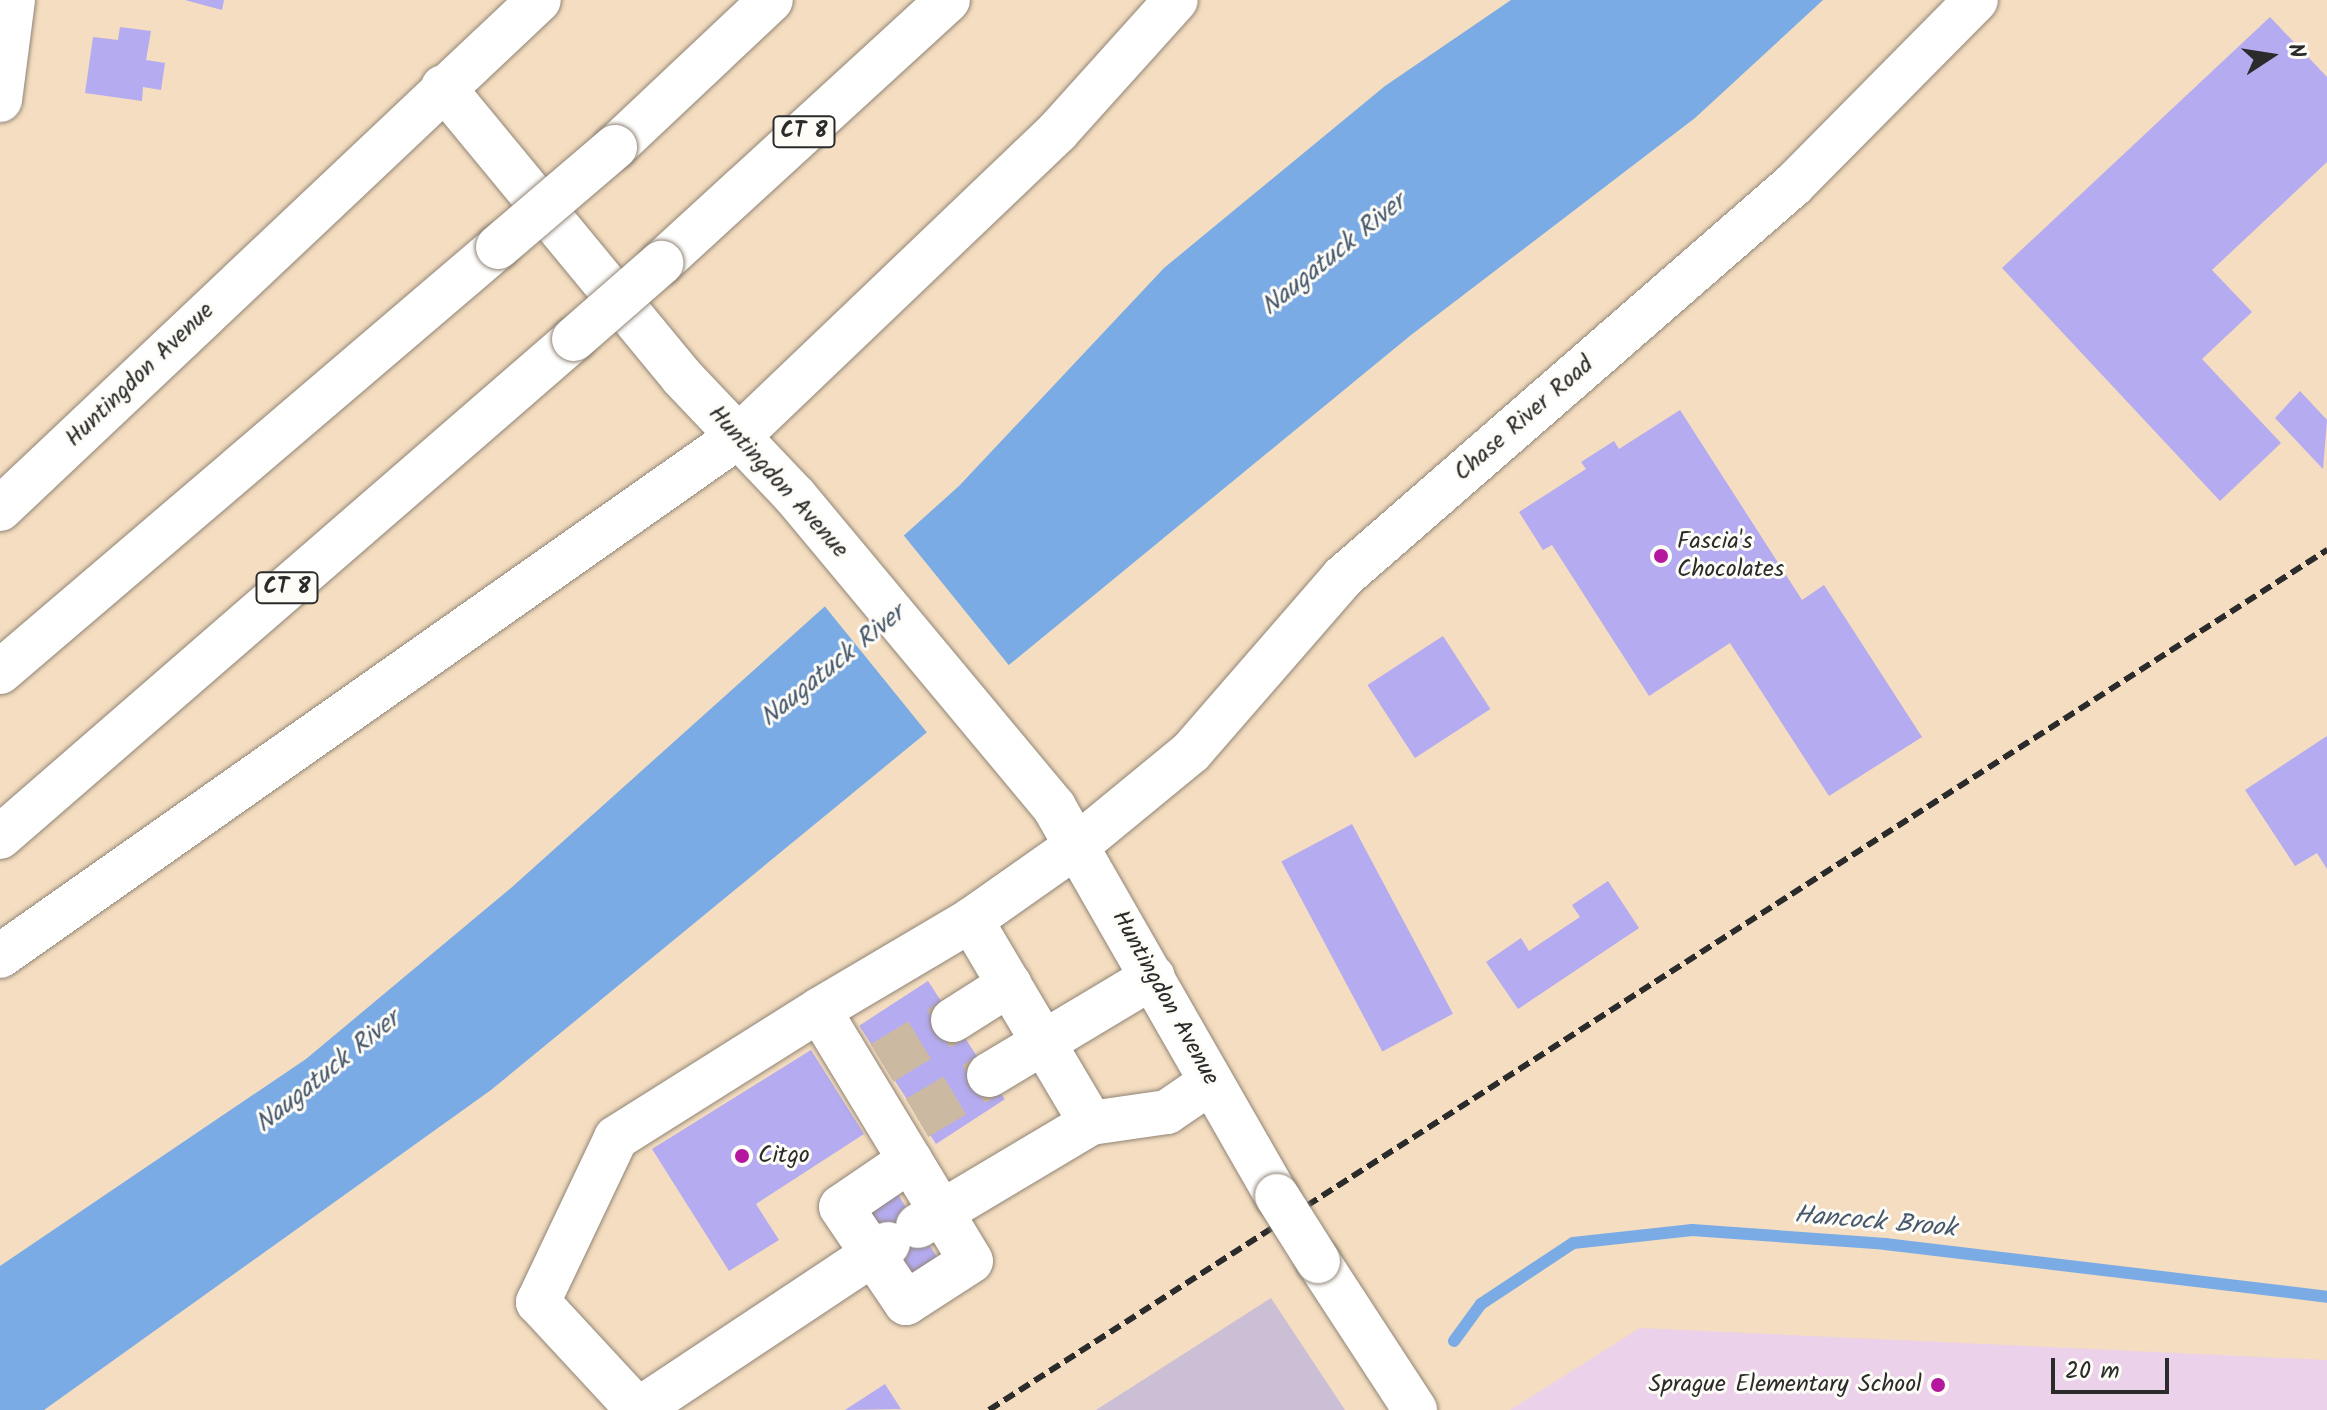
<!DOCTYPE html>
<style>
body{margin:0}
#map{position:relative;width:2327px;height:1410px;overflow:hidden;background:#f4ddc0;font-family:Kalam,sans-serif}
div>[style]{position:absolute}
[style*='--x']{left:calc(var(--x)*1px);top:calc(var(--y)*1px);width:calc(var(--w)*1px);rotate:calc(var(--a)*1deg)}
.built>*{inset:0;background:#ecd1ea}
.industrial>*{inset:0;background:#cbbfd5}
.water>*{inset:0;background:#7aabe5}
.pier>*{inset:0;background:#f4ddc0;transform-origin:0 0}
.stream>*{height:12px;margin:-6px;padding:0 6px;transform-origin:6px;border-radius:6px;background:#7aabe5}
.building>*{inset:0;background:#b4abf0;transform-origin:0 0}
.minor-tunnel>*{height:44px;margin-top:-22px;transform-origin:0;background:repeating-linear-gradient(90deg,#ccb9a2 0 44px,transparent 0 66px)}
.roads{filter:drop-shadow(0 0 2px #908476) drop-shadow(0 0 2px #908476)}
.minor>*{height:44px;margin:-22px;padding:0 22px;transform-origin:22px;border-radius:22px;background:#fff}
.major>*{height:44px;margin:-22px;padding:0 22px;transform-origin:22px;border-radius:22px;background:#fff}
.highway>*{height:44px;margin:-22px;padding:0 22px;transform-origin:22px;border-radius:22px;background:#fff}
.rail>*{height:6px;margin-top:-3px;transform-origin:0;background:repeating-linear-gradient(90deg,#2b2b2b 0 12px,transparent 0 18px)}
.bridges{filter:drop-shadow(0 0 2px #908476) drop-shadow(0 0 2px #908476)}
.major-bridge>*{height:44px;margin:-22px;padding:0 22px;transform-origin:22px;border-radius:22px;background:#fff}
.highway-bridge>*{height:44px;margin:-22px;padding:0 22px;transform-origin:22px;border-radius:22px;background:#fff}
.dots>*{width:22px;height:22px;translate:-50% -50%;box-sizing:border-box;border:4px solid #fdfcf7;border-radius:50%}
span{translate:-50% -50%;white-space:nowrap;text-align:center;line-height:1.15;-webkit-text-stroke:6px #fdfcf7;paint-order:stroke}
.shield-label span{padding:2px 6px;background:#fdfcf7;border:2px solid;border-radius:6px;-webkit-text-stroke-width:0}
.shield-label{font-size:22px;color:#2b2b2b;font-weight:700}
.street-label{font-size:24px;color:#2b2b2b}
.poi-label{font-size:24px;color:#2b2b2b}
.left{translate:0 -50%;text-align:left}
.right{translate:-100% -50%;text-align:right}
.water-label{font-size:26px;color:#47586c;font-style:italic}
.north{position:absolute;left:2231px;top:16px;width:80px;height:80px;-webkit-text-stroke:6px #fdfcf7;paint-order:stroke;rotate:78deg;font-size:22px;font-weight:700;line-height:32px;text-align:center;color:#2b2b2b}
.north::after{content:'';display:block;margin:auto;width:28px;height:36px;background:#2b2b2b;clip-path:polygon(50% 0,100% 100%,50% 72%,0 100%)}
.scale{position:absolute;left:2051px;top:1358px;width:118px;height:36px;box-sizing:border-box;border:4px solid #2b2b2b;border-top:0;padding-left:10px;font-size:24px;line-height:28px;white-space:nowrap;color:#2b2b2b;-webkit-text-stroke:6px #fdfcf7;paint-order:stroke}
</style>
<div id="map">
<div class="built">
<div style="clip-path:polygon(1640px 1328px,2327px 1360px,2327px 1410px,1510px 1410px)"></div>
</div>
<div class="industrial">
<div style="clip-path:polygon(1271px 1298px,1345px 1410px,1096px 1410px)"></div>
</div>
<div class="water">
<div style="clip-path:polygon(1511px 0,1823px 0,1695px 118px,1411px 335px,491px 1090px,44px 1410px,0 1410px,0 1266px,306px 1059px,511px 888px,959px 486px,1164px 268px,1385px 86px)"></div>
</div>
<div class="pier">
<div style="left:901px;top:532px;width:176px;height:106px;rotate:51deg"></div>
</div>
<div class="stream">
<div style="--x:1454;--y:1341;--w:46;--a:-53.9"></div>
<div style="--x:1481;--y:1304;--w:110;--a:-33.5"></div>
<div style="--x:1573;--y:1243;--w:120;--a:-6.2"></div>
<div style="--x:1692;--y:1230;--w:194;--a:4.1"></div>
<div style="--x:1885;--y:1244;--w:445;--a:6.8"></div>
</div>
<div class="building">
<div style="clip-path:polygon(185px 0,224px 0,222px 10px)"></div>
<div style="clip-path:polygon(2270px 17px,2327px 77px,2327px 162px,2212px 270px,2252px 312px,2202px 359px,2281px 443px,2220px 501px,2002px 268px)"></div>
<div style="clip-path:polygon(120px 27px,151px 31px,146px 60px,165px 63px,161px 90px,143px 87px,142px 101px,85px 93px,93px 37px,118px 40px)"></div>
<div style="clip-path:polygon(2300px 391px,2327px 420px,2323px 469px,2275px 418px)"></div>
<div style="clip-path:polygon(1680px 410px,1802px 600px,1824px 585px,1922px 737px,1829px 796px,1730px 643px,1649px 696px,1552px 545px,1543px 550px,1519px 512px,1586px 469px,1581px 462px,1614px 441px,1619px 449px)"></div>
<div style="left:1443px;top:636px;width:87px;height:90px;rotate:57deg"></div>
<div style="clip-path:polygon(2327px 736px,2327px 869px,2317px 853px,2295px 866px,2245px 790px)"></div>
<div style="left:1352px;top:824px;width:215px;height:80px;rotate:62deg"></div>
<div style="clip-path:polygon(1608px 881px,1639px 928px,1518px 1009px,1486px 962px,1521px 938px,1529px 951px,1580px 917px,1572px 905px)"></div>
<div style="left:928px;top:981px;width:141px;height:82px;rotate:57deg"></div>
<div style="clip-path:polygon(811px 1050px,864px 1134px,756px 1204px,779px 1240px,729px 1271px,652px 1149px)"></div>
<div style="left:897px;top:1193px;width:86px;height:36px;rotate:58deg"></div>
<div style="clip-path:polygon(885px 1384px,901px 1409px,845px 1410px)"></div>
</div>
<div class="minor-tunnel">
<div style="--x:882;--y:1063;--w:83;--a:-31.2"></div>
<div style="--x:917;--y:1118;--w:84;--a:-30.8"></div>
</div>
<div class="roads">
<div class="minor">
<div style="--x:0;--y:100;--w:101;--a:-82.6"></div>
<div style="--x:819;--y:1010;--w:240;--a:147.8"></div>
<div style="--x:616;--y:1138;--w:182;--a:115.4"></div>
<div style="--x:538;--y:1302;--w:147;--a:47.2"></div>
<div style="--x:638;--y:1410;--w:300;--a:-33.6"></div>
<div style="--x:953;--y:1020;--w:67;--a:-32.3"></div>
<div style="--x:989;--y:1075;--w:191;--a:-30.9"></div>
<div style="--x:1211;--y:1082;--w:53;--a:145.7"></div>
<div style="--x:1167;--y:1112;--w:77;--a:171.8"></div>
<div style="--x:1091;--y:1123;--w:236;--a:-120.6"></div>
<div style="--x:971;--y:920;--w:132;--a:-35.1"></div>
<div style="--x:1079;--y:844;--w:145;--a:-39.4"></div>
<div style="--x:1191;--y:752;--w:232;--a:-49"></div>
<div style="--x:1343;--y:577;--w:597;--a:-41.06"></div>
<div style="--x:1793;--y:185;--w:260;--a:-45.3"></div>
<div style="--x:910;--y:1160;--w:83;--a:145.7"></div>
<div style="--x:841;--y:1207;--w:116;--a:55.9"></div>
<div style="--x:906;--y:1303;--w:77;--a:-32.9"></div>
<div style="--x:971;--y:1261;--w:293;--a:-121.2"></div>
<div style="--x:819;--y:1010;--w:177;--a:-30.6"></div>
<div style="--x:918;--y:1226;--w:201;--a:-30.8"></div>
</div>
<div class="major">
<div style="--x:443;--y:87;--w:376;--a:50.5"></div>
<div style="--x:682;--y:377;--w:164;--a:46.5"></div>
<div style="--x:795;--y:496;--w:405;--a:50.2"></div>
<div style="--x:1054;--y:807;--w:448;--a:60.2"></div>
<div style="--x:0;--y:509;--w:741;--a:-43.36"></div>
<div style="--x:1318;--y:1261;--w:178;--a:56.9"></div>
</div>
<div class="highway">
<div style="--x:615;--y:147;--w:214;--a:-43.3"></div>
<div style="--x:661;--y:263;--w:389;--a:-42.5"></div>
<div style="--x:0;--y:672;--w:655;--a:-40.48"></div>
<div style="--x:0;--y:837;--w:760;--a:-40.94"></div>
<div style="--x:0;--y:956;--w:904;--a:-35.13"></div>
<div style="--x:739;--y:436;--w:441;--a:-43.7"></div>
<div style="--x:1058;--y:131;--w:176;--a:-48"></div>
</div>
</div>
<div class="rail">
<div style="--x:989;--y:1410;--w:1591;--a:-32.73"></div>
</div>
<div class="bridges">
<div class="major-bridge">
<div style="--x:1277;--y:1196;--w:77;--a:57.8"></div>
</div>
<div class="highway-bridge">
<div style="--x:498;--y:247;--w:154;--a:-40.5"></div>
<div style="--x:574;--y:339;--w:116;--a:-41.1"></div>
</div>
</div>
<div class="dots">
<div style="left:1661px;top:556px;background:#b5179e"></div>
<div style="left:742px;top:1156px;background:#b5179e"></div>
<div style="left:1938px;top:1385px;background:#b5179e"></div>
</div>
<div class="shield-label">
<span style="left:804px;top:132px">CT 8</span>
<span style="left:287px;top:588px">CT 8</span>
</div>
<div class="street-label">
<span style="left:140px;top:375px;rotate:-44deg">Huntingdon Avenue</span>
<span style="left:1524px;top:419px;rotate:-41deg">Chase River Road</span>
<span style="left:778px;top:482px;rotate:48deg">Huntingdon Avenue</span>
<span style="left:1165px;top:998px;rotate:61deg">Huntingdon Avenue</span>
</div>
<div class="poi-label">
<span class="left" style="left:1677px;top:556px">Fascia's<br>Chocolates</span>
<span class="left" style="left:758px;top:1156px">Citgo</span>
<span class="right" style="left:1922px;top:1385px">Sprague Elementary School</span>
</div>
<div class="water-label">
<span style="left:1334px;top:256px;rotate:-39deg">Naugatuck River</span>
<span style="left:833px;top:667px;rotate:-39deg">Naugatuck River</span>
<span style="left:328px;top:1073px;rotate:-39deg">Naugatuck River</span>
<span style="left:1875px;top:1223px;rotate:5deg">Hancock Brook</span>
</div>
<div class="north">N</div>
<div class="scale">20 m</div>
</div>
